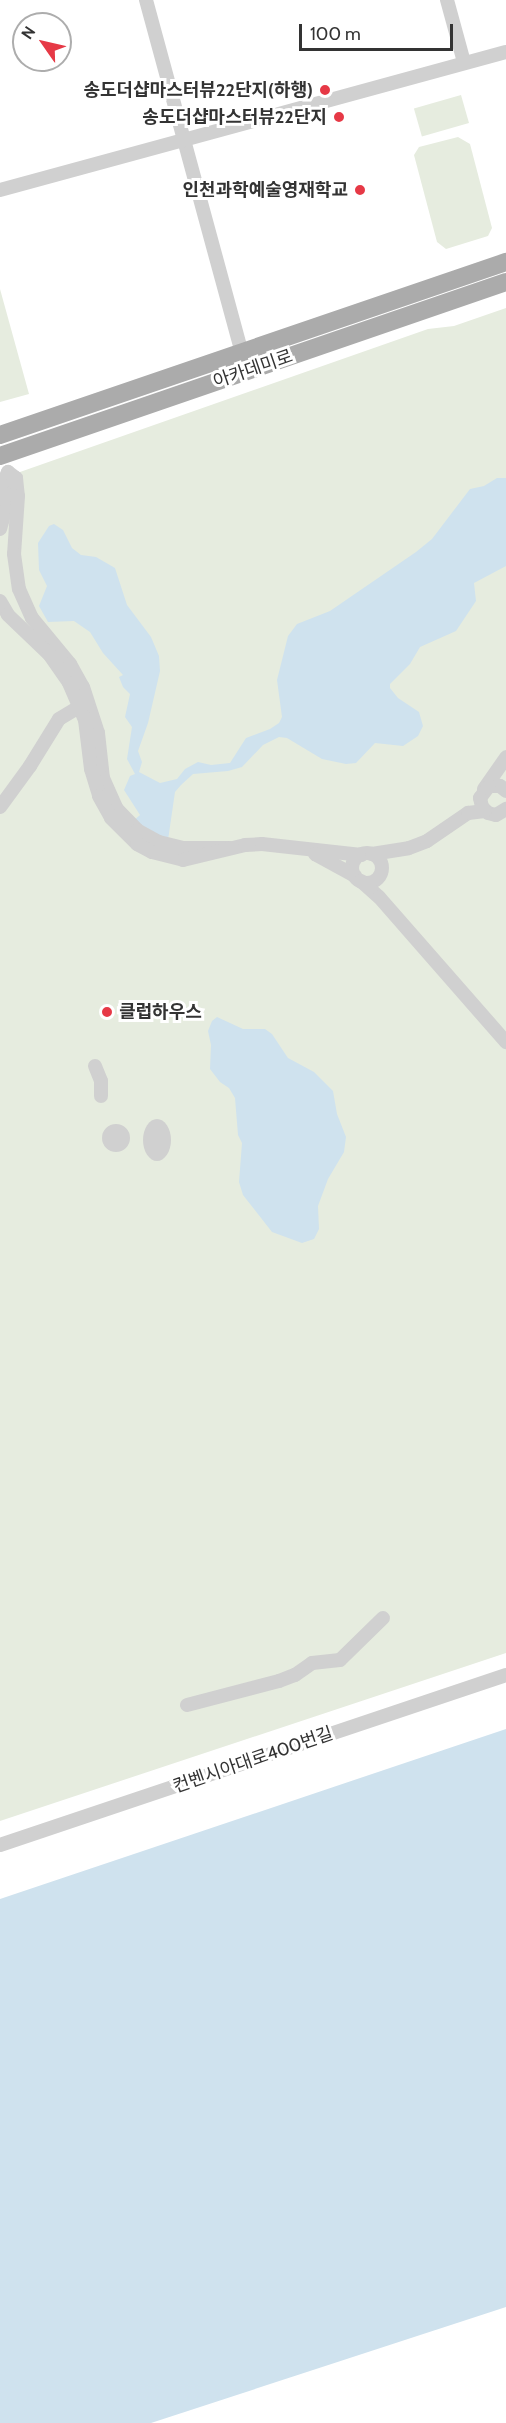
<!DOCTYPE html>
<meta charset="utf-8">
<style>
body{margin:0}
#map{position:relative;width:506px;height:2423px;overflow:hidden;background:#fff;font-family:Cabin,"Noto Sans KR",sans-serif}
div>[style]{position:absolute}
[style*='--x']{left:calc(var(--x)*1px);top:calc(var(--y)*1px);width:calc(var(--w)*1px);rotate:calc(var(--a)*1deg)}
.green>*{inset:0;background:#e6ecdf;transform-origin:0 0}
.water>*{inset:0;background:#cfe2ee}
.minor>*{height:14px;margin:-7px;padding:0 7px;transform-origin:7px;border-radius:7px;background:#d0d0d0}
.minor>.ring{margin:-7px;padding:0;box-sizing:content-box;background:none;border:14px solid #d0d0d0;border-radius:50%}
.major>*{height:18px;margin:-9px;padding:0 9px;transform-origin:9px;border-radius:9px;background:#ababab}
.dots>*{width:16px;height:16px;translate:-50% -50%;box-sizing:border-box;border:3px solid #fff;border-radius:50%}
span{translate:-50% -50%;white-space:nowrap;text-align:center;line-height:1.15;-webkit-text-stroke:6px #fff;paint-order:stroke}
.poi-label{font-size:18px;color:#333;font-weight:700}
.right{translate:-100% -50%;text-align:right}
.left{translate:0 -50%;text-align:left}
.street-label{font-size:18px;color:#333}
.north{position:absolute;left:12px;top:12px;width:60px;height:60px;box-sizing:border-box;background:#fff;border:2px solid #adadad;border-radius:50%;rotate:304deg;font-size:16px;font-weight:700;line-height:24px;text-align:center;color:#333}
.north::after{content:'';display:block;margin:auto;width:21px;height:27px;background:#e63946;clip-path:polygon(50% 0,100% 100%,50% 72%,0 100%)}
.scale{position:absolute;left:299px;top:24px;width:154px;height:27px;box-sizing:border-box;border:3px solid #333;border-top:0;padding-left:8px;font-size:18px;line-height:21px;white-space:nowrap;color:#333;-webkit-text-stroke:4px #fff;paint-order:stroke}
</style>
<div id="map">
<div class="green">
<div style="left:461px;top:95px;width:29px;height:49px;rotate:74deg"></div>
<div style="clip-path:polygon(458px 137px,470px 144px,492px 228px,488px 236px,446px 249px,437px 242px,414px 155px,419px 147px)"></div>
<div style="clip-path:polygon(0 289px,29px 394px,0 402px)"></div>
<div style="clip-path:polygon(506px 308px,506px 1653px,0 1821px,0 479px,428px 329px,454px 326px)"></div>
</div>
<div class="water">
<div style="clip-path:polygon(497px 478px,506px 478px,506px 566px,474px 583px,476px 601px,456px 631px,420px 647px,410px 664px,390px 684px,390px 688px,398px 698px,419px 712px,423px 726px,418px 736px,403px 746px,375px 743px,356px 763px,346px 764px,322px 759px,287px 738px,279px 737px,263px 745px,242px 767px,228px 771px,193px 774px,181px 785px,175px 792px,168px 840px,132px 822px,140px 815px,124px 790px,130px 776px,135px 774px,127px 759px,132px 727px,125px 717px,130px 694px,123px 687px,119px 677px,123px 675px,103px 653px,90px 632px,74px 621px,48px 622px,39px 606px,47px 586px,39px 570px,38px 543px,49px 526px,54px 524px,63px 530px,72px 548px,81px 555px,96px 557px,115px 568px,127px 605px,151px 637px,159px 656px,160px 671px,148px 723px,138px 751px,142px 762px,139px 772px,160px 783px,177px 779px,185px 769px,198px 762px,211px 765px,230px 763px,246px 738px,270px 729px,279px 723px,282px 717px,277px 680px,288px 636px,297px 624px,330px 611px,416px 552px,432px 539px,470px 489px,484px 486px)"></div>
<div style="clip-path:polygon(217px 1017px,243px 1029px,265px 1029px,272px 1034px,288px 1058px,314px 1072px,333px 1091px,337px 1114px,346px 1137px,344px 1152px,328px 1179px,318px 1206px,319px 1229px,314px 1239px,302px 1243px,272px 1232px,243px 1195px,239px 1182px,242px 1143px,238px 1135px,235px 1098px,229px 1088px,220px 1082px,210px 1069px,211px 1045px,208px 1031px,212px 1021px)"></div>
<div style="clip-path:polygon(506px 1729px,506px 2307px,151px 2423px,0 2423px,0 1899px)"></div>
</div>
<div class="minor">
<div style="--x:146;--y:0;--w:385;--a:74.8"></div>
<div style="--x:447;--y:0;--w:64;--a:74.7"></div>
<div style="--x:0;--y:190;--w:524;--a:-15.26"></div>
<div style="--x:0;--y:529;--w:26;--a:-74"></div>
<div style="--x:7;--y:504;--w:23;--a:-97"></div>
<div style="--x:4;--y:481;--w:10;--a:-66"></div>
<div style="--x:8;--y:472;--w:10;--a:37"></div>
<div style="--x:16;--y:478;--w:18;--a:84"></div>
<div style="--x:18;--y:496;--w:58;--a:93.9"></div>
<div style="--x:14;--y:554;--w:35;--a:82"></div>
<div style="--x:19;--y:589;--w:32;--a:66"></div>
<div style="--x:32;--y:618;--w:60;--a:50.4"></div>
<div style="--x:70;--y:664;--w:26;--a:61"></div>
<div style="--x:83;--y:687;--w:48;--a:71.9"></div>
<div style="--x:98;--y:733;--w:45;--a:83.7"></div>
<div style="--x:103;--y:778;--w:34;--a:66"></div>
<div style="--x:117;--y:809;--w:29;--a:46"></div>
<div style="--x:137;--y:830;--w:25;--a:29"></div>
<div style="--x:159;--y:842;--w:25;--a:14"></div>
<div style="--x:183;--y:848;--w:47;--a:0"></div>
<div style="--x:0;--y:601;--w:16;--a:60"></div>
<div style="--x:8;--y:615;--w:57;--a:43.6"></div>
<div style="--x:49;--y:654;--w:35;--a:55"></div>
<div style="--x:69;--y:683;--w:40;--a:66.6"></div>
<div style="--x:85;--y:720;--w:49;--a:83"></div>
<div style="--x:91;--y:769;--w:28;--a:73"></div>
<div style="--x:99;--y:796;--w:25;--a:61"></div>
<div style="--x:111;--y:818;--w:37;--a:45"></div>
<div style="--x:137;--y:844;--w:17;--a:28"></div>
<div style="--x:152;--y:852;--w:32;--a:14"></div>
<div style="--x:183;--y:860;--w:64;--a:-13.6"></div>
<div style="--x:245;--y:845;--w:17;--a:-3"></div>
<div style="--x:262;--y:844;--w:100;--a:6.3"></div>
<div style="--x:484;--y:789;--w:39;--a:-55"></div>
<div style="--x:506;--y:791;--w:8;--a:-140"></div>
<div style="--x:500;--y:786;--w:11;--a:180"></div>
<div style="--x:489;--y:786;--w:15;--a:127"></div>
<div style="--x:480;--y:798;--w:9;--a:77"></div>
<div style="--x:482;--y:807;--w:8;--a:45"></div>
<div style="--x:488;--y:813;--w:8;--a:14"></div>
<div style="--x:496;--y:815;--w:12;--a:-31"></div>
<div style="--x:0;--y:807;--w:51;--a:-53.8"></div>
<div style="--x:30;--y:766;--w:55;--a:-58.3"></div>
<div style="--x:59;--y:719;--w:33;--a:-31"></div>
<div class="ring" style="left:352px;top:853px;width:16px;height:16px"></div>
<div style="--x:315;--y:854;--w:46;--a:28.8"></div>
<div style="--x:372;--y:854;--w:37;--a:-9"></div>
<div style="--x:409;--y:848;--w:19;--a:-21"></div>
<div style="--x:427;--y:841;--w:50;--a:-34.3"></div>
<div style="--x:468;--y:813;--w:17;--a:-7"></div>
<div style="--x:361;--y:881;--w:24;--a:42"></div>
<div style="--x:379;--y:897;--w:193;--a:48.8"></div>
<div style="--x:95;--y:1066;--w:16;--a:68"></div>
<div style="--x:101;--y:1081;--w:15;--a:90"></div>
<div class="ring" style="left:150px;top:1126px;width:-2px;height:-2px"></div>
<div class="ring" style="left:109px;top:1131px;width:0;height:0"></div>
<div style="--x:187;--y:1705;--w:95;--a:-14.6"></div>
<div style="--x:279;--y:1681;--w:17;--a:-21"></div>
<div style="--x:295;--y:1675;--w:21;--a:-35"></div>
<div style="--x:312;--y:1663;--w:28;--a:-6"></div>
<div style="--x:340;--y:1660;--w:60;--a:-44.3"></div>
<div style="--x:0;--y:1845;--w:534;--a:-18.57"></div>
</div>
<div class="major">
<div style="--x:0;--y:435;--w:535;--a:-18.88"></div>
<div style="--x:0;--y:456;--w:535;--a:-18.98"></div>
</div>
<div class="dots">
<div style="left:325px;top:90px;background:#e63946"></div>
<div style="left:339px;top:117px;background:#e63946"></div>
<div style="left:360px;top:190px;background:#e63946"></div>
<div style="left:107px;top:1012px;background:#e63946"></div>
</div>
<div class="poi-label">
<span class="right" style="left:313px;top:90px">송도더샵마스터뷰22단지(하행)</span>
<span class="right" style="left:327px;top:117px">송도더샵마스터뷰22단지</span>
<span class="right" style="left:348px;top:190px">인천과학예술영재학교</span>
<span class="left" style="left:119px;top:1012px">클럽하우스</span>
</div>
<div class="street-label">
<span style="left:253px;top:369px;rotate:-19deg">아카데미로</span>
<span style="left:253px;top:1760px;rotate:-19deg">컨벤시아대로400번길</span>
</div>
<div class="north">N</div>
<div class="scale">100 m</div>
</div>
